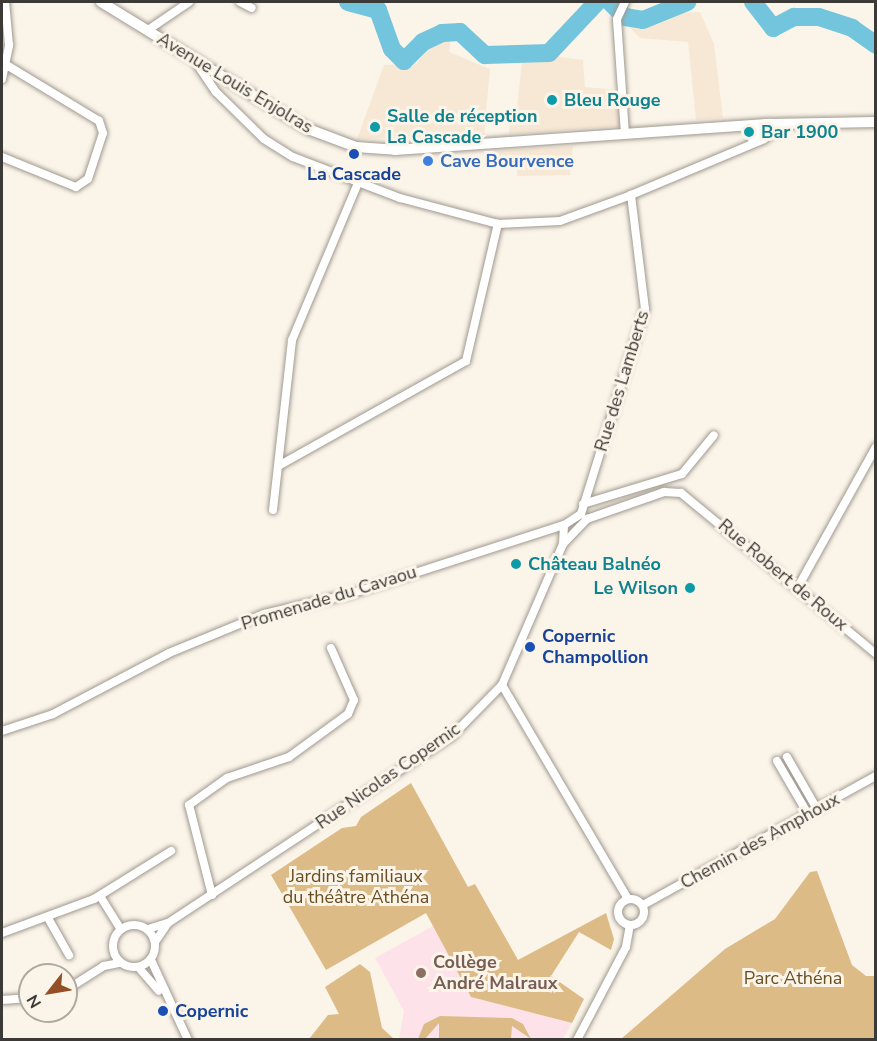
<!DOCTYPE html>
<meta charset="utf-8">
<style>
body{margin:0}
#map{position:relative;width:877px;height:1041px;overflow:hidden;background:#fbf4e9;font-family:"Nunito Sans",sans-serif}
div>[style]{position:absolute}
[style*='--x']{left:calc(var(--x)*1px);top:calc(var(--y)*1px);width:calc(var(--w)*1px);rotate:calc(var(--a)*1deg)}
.commercial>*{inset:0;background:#f7e8d5}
.education>*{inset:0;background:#fde3e9}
.green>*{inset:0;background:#dcbb87}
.river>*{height:18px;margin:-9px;padding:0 9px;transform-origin:9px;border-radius:9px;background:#73c5de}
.roads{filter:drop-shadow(0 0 2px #9f998f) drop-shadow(0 0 2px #9f998f)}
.minor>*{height:8px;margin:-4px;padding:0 4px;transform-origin:4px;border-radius:4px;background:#fff}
.minor>.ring{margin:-4px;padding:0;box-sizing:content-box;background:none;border:8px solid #fff;border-radius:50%}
.secondary>*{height:10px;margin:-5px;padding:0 5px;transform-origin:5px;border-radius:5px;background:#fff}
.dots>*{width:16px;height:16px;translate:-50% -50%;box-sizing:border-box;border:3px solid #fbf4e9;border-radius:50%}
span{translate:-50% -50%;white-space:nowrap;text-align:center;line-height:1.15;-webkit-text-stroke:6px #fbf4e9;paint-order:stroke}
.street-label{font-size:18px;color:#3c3a36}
.culture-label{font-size:18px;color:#0d838f;font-weight:700}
.left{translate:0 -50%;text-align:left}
.right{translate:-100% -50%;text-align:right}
.shop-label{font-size:18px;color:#366cbe;font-weight:700}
.transit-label{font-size:18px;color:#164399;font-weight:700}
.park-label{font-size:18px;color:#684e21}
.education-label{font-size:18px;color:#785e54;font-weight:700}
.frame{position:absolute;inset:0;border:3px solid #3c3a36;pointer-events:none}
.north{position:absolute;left:18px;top:963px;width:60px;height:60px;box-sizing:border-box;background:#fbf4e9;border:2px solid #afaaa1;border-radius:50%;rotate:239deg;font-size:16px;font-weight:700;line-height:24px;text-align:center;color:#3c3a36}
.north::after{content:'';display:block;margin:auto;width:21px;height:27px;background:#954f27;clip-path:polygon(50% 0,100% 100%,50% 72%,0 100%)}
</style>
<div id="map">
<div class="commercial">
<div style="clip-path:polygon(700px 12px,714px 44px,723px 118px,696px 120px,688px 42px,640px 38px,622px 20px,640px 23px,666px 13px)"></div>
<div style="clip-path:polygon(451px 38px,449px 52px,490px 69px,484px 136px,357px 139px,384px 65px,416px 64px,434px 40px)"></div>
<div style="clip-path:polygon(552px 56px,583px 60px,585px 87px,619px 90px,622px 126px,509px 134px,510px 118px,516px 117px,522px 61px)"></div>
<div style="clip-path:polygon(573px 146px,570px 175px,517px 176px,517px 160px,495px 162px,494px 151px)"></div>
</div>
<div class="education">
<div style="clip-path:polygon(433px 926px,472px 997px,572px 1023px,563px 1039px,399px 1039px,404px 1011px,375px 958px)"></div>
</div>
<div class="green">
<div style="clip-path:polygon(411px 783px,468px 887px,475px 884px,518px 960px,606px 913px,614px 939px,611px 950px,579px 932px,551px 976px,584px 999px,572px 1023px,471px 997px,426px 913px,326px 970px,271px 875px,342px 828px,356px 826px,361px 817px)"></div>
<div style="clip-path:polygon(817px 871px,852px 965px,866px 976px,875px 976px,875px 1039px,621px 1039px,725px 949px,775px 919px,810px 872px)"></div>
<div style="clip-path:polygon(360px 964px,370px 972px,382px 1028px,394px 1039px,309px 1039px,328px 1015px,339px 1014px,325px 987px)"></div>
<div style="clip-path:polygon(440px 1016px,512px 1018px,523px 1024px,531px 1039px,512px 1026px,511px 1039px,439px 1039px,439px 1023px,425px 1039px,418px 1039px,424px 1024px)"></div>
</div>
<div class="river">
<div style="--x:348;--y:2;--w:31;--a:15"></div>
<div style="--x:378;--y:10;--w:41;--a:70.3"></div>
<div style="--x:392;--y:49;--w:17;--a:45"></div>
<div style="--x:404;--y:61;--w:27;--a:-45"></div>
<div style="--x:423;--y:42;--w:21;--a:-25"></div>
<div style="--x:442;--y:33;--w:18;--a:-3"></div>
<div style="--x:460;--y:32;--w:34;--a:43"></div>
<div style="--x:485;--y:55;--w:64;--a:-1.8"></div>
<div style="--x:549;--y:53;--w:70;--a:-46.7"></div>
<div style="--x:610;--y:2;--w:21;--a:45"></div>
<div style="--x:625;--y:17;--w:18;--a:9"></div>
<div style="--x:643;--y:20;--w:48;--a:-22.2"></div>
<div style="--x:753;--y:2;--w:33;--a:52"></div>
<div style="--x:773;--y:28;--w:24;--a:-28"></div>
<div style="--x:794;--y:17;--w:25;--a:0"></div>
<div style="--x:819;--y:17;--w:35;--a:18"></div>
<div style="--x:852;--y:28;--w:29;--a:35"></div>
</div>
<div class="roads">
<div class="minor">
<div style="--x:240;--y:2;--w:13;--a:27"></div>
<div style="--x:148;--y:30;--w:50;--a:-34.3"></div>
<div style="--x:195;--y:61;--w:37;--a:56"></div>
<div style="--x:216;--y:92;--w:67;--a:44.4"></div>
<div style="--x:264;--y:139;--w:34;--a:32"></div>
<div style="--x:293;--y:157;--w:115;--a:21"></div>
<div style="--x:400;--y:198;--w:101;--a:14.9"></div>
<div style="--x:498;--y:224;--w:62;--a:-2.8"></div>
<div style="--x:560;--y:221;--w:76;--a:-20.1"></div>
<div style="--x:2;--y:79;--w:35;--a:-78"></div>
<div style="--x:9;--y:45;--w:43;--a:-95.3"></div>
<div style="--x:625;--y:134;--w:115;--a:-94"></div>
<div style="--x:617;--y:19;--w:19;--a:-65"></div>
<div style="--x:752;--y:142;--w:22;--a:-56"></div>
<div style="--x:2;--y:157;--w:80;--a:22.1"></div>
<div style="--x:76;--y:187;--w:14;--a:-34"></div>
<div style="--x:88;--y:179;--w:48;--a:-71.9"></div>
<div style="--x:103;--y:133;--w:13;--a:-108"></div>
<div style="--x:99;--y:121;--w:110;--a:-148.8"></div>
<div style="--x:280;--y:465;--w:213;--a:-29.2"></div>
<div style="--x:466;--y:361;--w:141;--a:-76.9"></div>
<div style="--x:583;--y:504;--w:103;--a:-16.9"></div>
<div style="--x:682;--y:474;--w:50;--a:-50.6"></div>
<div style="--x:273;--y:510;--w:171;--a:-83.6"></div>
<div style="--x:292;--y:340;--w:168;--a:-67.2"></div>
<div style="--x:581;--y:514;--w:215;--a:-72.7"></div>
<div style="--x:645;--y:309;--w:115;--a:-97"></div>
<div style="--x:631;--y:195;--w:144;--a:-22.8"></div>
<div style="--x:764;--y:139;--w:25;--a:-37"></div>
<div style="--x:563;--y:544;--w:19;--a:-87"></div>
<div style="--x:564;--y:525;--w:20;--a:-33"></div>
<div style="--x:798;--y:587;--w:160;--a:-60.9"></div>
<div style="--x:502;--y:685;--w:248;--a:59.5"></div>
<div style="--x:2;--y:731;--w:54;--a:-18.4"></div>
<div style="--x:53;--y:714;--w:131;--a:-27.7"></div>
<div style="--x:169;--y:653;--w:103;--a:-22.3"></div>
<div style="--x:264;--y:614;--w:88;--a:-13.1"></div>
<div style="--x:350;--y:594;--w:225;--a:-17.9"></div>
<div style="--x:787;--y:757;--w:60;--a:60"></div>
<div style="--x:777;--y:761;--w:61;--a:59.7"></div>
<div style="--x:212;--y:895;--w:93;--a:-104.3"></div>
<div style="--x:189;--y:805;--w:47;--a:-35.4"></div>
<div style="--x:227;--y:778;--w:65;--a:-18.7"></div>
<div style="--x:289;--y:757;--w:73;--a:-36.1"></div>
<div style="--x:348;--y:714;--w:15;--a:-67"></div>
<div style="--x:354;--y:700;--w:57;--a:-113.9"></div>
<div style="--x:100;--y:896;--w:39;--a:58"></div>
<div class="ring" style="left:618px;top:899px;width:18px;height:18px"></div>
<div style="--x:643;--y:905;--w:266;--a:-29"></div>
<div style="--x:48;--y:918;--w:43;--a:60.4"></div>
<div class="ring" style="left:113px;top:925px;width:34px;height:34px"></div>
<div style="--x:148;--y:929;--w:21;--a:-17"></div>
<div style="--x:168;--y:923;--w:340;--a:-33.4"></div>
<div style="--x:452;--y:736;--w:71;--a:-45.6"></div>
<div style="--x:502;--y:685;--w:154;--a:-66.6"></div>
<div style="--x:563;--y:544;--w:35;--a:-46"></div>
<div style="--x:587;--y:519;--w:82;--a:-19.3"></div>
<div style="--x:664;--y:492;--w:17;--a:3"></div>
<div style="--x:681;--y:493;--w:253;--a:39.5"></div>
<div style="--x:2;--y:933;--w:98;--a:-20.3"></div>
<div style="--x:94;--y:899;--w:91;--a:-31.9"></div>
<div style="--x:155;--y:942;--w:23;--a:-56"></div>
<div style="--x:151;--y:960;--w:88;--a:65.2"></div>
<div style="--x:139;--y:968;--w:30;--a:49"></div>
<div style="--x:66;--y:990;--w:45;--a:-32.3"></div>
<div style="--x:104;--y:966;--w:16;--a:-11"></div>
<div style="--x:2;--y:1000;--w:28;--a:-4"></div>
<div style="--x:577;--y:1040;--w:105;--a:-62.2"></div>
<div style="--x:626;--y:947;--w:22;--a:-80"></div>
</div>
<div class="secondary">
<div style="--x:101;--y:2;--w:243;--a:31.5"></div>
<div style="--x:308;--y:129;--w:51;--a:20.6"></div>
<div style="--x:356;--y:147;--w:39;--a:4"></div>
<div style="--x:395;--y:150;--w:376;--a:-4"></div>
<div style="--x:770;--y:124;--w:106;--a:-1.1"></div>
</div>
</div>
<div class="dots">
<div style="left:552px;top:100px;background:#0f9aa8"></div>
<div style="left:375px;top:127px;background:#0f9aa8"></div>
<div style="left:749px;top:132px;background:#0f9aa8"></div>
<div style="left:354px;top:154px;background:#1a4fb4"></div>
<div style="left:428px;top:161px;background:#3f7fe0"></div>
<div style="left:516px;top:564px;background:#0f9aa8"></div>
<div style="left:690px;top:588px;background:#0f9aa8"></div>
<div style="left:530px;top:647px;background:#1a4fb4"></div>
<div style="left:421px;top:973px;background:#8d6e63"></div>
<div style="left:163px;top:1011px;background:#1a4fb4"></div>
</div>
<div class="street-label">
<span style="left:235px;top:83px;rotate:31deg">Avenue Louis Enjolras</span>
<span style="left:622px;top:381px;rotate:-73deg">Rue des Lamberts</span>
<span style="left:783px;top:575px;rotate:40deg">Rue Robert de Roux</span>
<span style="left:329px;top:598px;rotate:-17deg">Promenade du Cavaou</span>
<span style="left:388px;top:776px;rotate:-35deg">Rue Nicolas Copernic</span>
<span style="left:760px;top:841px;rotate:-29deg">Chemin des Amphoux</span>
</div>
<div class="culture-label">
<span class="left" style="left:564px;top:100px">Bleu Rouge</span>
<span class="left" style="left:387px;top:127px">Salle de réception<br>La Cascade</span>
<span class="left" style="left:761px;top:132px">Bar 1900</span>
<span class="left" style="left:528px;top:564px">Château Balnéo</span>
<span class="right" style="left:678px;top:588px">Le Wilson</span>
</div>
<div class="shop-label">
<span class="left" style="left:440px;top:161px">Cave Bourvence</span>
</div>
<div class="transit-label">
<span style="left:354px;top:174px">La Cascade</span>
<span class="left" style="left:542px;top:647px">Copernic<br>Champollion</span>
<span class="left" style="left:175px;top:1011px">Copernic</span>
</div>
<div class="park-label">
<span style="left:356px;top:887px">Jardins familiaux<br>du théâtre Athéna</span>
<span style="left:793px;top:978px">Parc Athéna</span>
</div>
<div class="education-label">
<span class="left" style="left:433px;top:973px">Collège<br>André Malraux</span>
</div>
<div class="frame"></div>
<div class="north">N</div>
</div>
